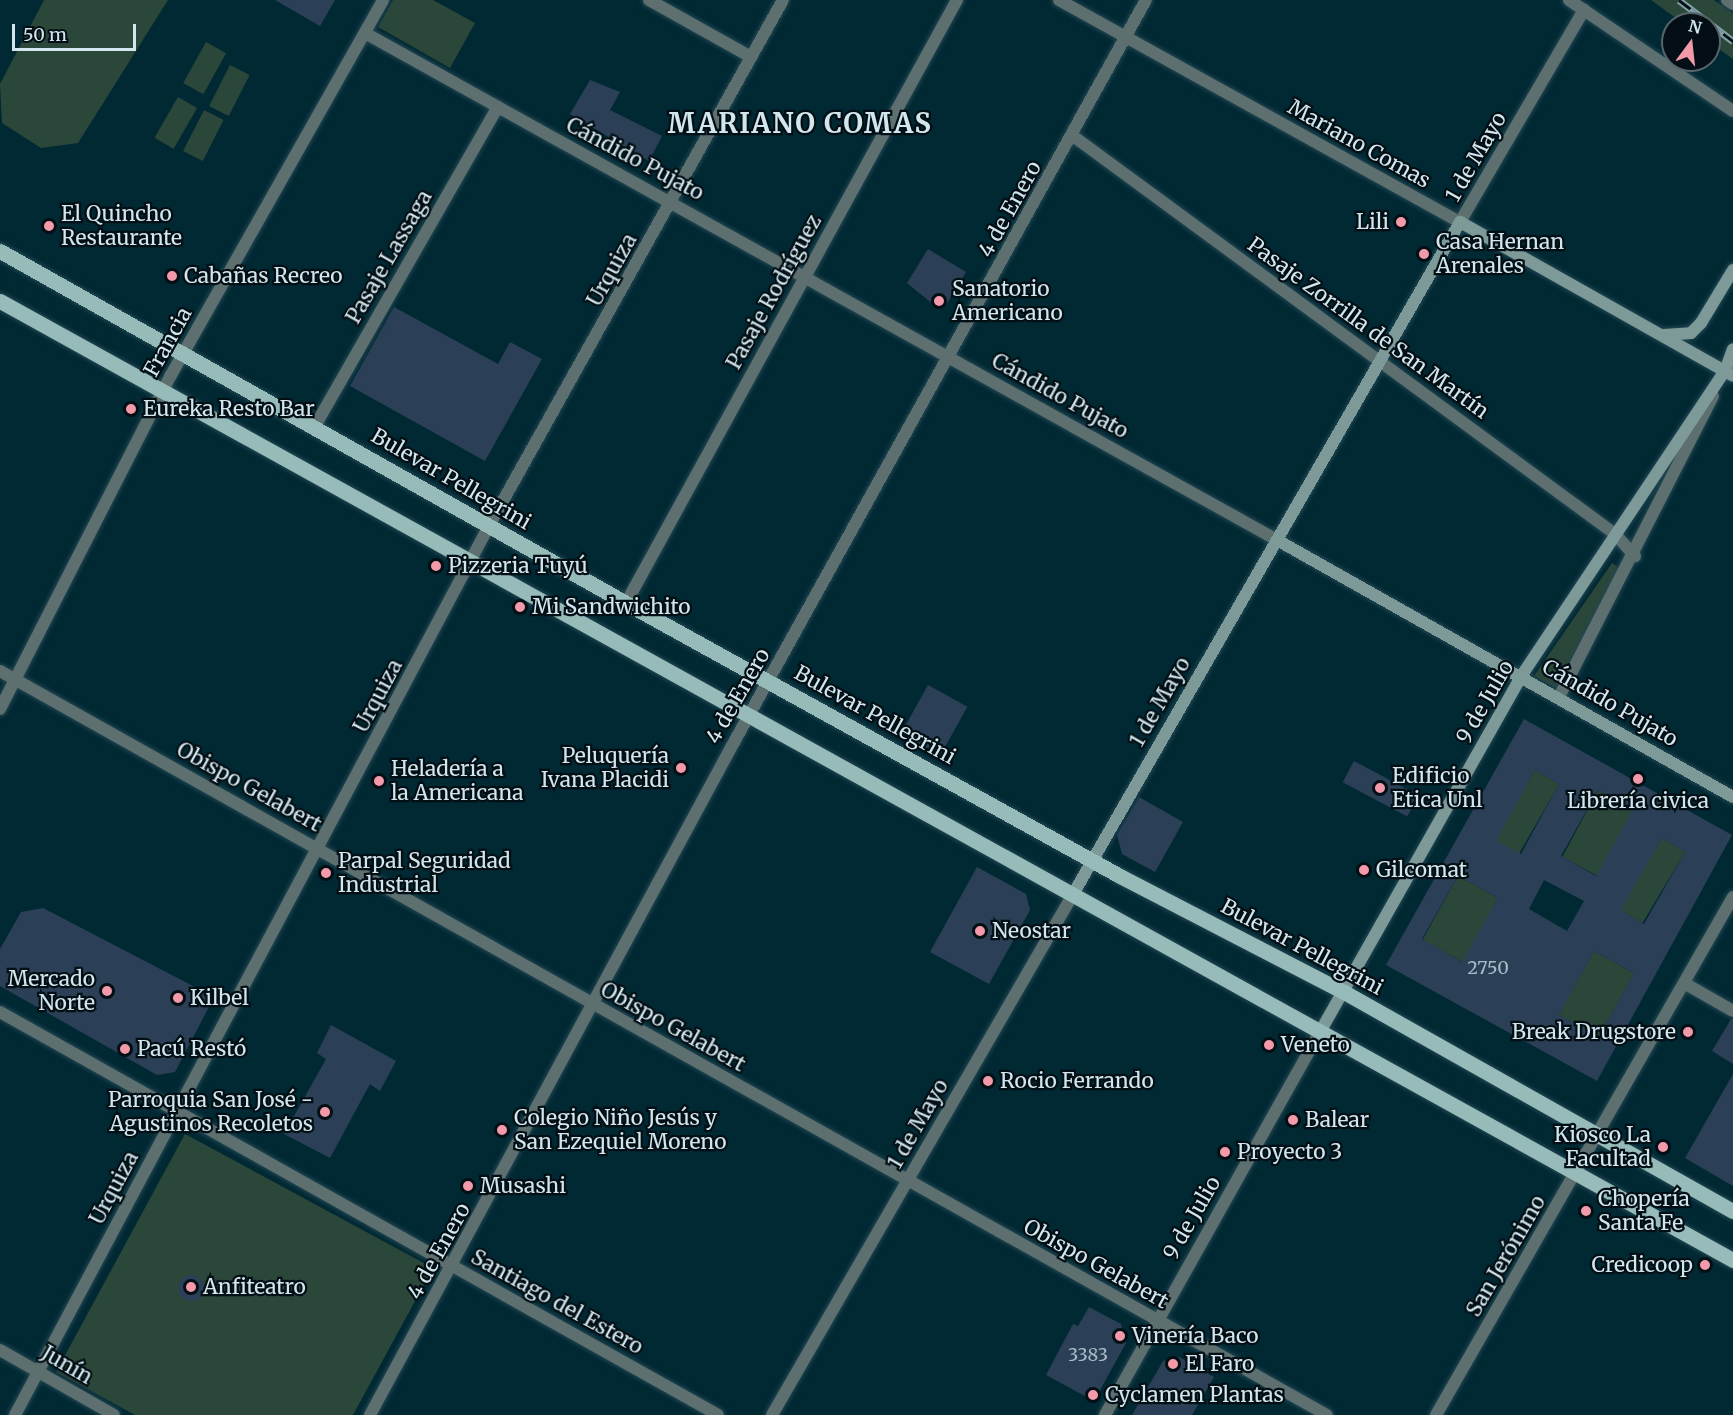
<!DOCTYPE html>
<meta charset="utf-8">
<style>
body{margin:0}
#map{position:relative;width:1733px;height:1415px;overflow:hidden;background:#012934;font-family:Merriweather,serif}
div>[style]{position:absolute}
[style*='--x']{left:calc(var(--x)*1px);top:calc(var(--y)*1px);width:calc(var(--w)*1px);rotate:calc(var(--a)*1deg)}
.green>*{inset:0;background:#2b473a;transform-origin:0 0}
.building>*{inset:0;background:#2b4056;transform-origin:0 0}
.round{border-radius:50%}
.roads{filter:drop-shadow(0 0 2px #224752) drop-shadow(0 0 2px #224752)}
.street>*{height:12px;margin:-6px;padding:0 6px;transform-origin:6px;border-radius:6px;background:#5d6f6e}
.secondary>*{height:12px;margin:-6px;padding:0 6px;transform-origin:6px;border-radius:6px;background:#7d9a98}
.primary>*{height:15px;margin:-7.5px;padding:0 7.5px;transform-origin:7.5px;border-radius:7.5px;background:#96bbb9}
.rail>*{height:7px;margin-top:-3.5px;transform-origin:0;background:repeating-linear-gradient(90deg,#030f14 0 14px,#829ea6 0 28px);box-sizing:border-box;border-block:2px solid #829ea6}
.dots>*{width:16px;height:16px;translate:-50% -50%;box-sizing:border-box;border:3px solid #030f14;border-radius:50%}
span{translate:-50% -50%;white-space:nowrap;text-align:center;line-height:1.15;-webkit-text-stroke:4.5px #030f14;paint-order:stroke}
.number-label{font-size:18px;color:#a8bcc7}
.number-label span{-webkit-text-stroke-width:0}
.street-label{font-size:21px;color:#d2e6ed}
.poi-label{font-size:21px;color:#d2e6ed}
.left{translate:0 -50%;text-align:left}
.right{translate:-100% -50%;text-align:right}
.district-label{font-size:27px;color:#d2e6ed;font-weight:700;letter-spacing:1.5px}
.north{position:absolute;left:1661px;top:12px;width:60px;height:60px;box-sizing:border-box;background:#030f14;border:2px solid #56656b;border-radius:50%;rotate:15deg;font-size:16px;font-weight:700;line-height:24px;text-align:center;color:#d2e6ed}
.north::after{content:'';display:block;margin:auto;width:21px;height:27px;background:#f39aaa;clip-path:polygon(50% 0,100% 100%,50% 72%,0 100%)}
.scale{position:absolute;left:12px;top:24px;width:124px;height:27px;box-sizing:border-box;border:3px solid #d2e6ed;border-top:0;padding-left:8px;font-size:18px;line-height:21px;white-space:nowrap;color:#d2e6ed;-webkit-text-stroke:4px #030f14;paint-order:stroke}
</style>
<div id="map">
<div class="green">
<div style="clip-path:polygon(44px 0,168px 0,78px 143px,41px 148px,2px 123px,0 84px)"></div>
<div style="clip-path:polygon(393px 0,433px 0,475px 23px,450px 68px,378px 27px)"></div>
<div style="clip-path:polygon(1651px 0,1714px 0,1733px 13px,1733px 59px,1709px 42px,1709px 24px,1684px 24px)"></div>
<div style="left:206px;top:42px;width:23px;height:47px;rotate:29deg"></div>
<div style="left:230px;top:65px;width:22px;height:46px;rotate:27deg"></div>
<div style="left:178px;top:97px;width:22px;height:47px;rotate:30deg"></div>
<div style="left:204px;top:110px;width:22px;height:46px;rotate:27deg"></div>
<div style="clip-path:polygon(1612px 563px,1621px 569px,1557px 689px,1534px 676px)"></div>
<div style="left:1535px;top:770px;width:28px;height:81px;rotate:30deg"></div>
<div style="left:1598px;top:790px;width:40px;height:76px;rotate:28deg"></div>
<div style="left:1662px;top:838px;width:27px;height:83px;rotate:31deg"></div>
<div style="left:1458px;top:876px;width:46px;height:73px;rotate:29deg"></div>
<div style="left:1594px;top:951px;width:46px;height:73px;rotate:29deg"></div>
<div style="clip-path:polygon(185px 1134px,433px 1268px,353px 1415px,135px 1415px,56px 1372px)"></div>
</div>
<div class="building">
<div style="clip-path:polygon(275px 0,335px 0,320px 26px)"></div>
<div style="clip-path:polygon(590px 80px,620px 92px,610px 110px,662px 136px,649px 161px,570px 114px)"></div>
<div style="clip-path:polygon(928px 249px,966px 272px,946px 305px,936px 299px,934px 305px,907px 283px)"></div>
<div style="clip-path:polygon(394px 307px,498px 364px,510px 342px,542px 359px,485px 461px,350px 386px)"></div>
<div style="left:928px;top:685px;width:45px;height:60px;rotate:29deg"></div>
<div style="clip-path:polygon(evenodd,1524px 719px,1732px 835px,1597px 1081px,1386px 965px,1524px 719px,1535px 770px,1559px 784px,1521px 854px,1496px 841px,1535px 770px,1524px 719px,1598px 790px,1633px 809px,1596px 876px,1561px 856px,1598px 790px,1524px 719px,1662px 838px,1685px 852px,1644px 924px,1621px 910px,1662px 838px,1524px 719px,1458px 876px,1498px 898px,1462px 962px,1422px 939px,1458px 876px,1524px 719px,1544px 880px,1584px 901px,1567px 931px,1529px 909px,1544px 880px,1524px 719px,1594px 951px,1634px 973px,1599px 1037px,1559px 1015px,1594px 951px)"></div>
<div style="left:1354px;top:761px;width:73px;height:24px;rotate:28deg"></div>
<div style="clip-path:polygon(1139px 797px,1183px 822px,1155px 872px,1122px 854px,1117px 835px)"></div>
<div style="clip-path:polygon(977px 867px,1026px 894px,1030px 910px,989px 984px,930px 952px)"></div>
<div style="clip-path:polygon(43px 908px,214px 997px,175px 1072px,157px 1075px,0 986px,0 949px,21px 912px)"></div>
<div style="clip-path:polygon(1731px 1019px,1733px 1019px,1733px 1064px,1712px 1051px)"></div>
<div style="clip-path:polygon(331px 1025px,396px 1061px,380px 1091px,370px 1084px,330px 1158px,284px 1134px,326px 1059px,317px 1053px)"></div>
<div style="clip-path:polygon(1733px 1074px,1733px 1186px,1685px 1158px)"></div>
<div class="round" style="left:178px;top:1275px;width:26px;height:26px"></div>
<div style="clip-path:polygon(1089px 1307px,1121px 1324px,1126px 1343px,1094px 1401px,1046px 1375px,1073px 1324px,1078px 1326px)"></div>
<div style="clip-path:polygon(1179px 1357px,1214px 1377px,1192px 1415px,1132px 1415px,1163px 1361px)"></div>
</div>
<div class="roads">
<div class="street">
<div style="--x:649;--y:0;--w:117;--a:29.2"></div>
<div style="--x:1059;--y:0;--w:458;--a:29"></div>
<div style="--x:1460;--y:222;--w:246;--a:-59.7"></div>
<div style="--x:1569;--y:0;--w:198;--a:34.1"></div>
<div style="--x:1727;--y:0;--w:7;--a:34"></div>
<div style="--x:365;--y:33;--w:1043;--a:29.07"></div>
<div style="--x:1073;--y:136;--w:672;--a:36.29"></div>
<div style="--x:1615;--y:534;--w:30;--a:48"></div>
<div style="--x:315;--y:426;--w:368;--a:-60.2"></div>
<div style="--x:626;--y:603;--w:688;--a:-61.24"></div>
<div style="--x:0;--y:671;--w:1521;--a:29.28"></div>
<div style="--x:1559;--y:697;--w:338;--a:-62.9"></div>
<div style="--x:0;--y:709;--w:375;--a:-62.9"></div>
<div style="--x:171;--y:375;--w:431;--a:-60.5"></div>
<div style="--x:1684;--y:983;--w:56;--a:29.7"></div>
<div style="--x:0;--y:1012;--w:823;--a:29.3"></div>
<div style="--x:0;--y:1350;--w:131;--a:29.7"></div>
<div style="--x:15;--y:1415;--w:1010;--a:-61.94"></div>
<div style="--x:490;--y:524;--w:600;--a:-60.79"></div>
<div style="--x:370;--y:1415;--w:763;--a:-61.59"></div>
<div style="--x:733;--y:744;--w:851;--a:-60.97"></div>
<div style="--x:772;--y:1415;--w:599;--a:-59.97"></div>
<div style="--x:1105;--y:1415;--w:439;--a:-60.7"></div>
<div style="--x:1436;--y:1415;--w:597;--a:-60.17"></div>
</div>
<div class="secondary">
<div style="--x:1664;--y:335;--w:27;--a:-4"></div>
<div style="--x:1691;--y:333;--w:14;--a:-45"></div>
<div style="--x:1701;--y:323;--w:62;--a:-58.9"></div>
<div style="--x:1277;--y:540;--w:523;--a:29.41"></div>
<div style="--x:1072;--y:896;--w:778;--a:-60.07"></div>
<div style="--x:1460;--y:222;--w:313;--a:29.4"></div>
<div style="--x:1320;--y:1032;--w:410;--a:-60.5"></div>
<div style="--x:1522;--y:675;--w:366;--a:-56.3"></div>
<div style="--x:1725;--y:371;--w:23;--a:-70"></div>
</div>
<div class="primary">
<div style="--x:0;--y:251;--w:718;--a:29.35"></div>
<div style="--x:626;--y:603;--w:564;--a:28.93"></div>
<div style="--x:1120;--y:876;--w:252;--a:27.4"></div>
<div style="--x:1344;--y:992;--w:446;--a:29.4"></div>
<div style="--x:0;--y:301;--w:1981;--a:28.96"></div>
</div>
</div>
<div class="rail">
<div style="--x:1679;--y:0;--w:68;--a:37.2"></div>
</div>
<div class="dots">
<div style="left:1401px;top:222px;background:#f39aaa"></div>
<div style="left:49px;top:226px;background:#f39aaa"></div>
<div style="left:1424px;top:254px;background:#f39aaa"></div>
<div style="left:172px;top:276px;background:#f39aaa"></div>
<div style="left:939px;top:301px;background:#f39aaa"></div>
<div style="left:131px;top:409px;background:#f39aaa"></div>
<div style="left:436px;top:566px;background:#f39aaa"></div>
<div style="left:520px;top:607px;background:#f39aaa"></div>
<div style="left:681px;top:768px;background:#f39aaa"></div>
<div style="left:1638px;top:779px;background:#f39aaa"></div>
<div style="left:379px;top:781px;background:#f39aaa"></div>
<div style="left:1380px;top:788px;background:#f39aaa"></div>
<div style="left:1364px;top:870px;background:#f39aaa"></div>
<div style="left:326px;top:873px;background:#f39aaa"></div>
<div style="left:980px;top:931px;background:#f39aaa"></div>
<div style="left:107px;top:991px;background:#f39aaa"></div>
<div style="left:178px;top:998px;background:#f39aaa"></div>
<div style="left:1688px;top:1032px;background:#f39aaa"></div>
<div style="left:1269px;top:1045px;background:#f39aaa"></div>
<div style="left:125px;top:1049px;background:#f39aaa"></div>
<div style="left:988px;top:1081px;background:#f39aaa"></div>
<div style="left:325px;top:1112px;background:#f39aaa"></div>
<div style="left:1293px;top:1120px;background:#f39aaa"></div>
<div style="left:502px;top:1130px;background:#f39aaa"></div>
<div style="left:1663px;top:1147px;background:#f39aaa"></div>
<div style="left:1225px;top:1152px;background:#f39aaa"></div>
<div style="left:468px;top:1186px;background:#f39aaa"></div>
<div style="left:1586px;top:1211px;background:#f39aaa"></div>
<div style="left:1705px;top:1265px;background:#f39aaa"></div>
<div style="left:191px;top:1287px;background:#f39aaa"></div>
<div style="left:1120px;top:1336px;background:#f39aaa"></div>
<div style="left:1173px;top:1364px;background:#f39aaa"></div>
<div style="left:1093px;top:1395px;background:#f39aaa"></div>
</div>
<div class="number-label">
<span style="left:1488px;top:968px">2750</span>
<span style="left:1088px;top:1355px">3383</span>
</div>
<div class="street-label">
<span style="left:1359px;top:144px;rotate:29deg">Mariano Comas</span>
<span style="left:1476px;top:157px;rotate:-60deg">1 de Mayo</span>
<span style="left:635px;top:159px;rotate:28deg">Cándido Pujato</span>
<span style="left:1010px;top:209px;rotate:-61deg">4 de Enero</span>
<span style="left:389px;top:257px;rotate:-60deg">Pasaje Lassaga</span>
<span style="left:612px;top:270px;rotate:-61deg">Urquiza</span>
<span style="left:774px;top:292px;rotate:-61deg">Pasaje Rodríguez</span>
<span style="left:1368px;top:328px;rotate:36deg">Pasaje Zorrilla de San Martín</span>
<span style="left:168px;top:342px;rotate:-61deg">Francia</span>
<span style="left:1060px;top:396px;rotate:29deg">Cándido Pujato</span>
<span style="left:451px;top:479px;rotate:30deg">Bulevar Pellegrini</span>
<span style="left:378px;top:696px;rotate:-62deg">Urquiza</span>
<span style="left:738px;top:696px;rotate:-60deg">4 de Enero</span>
<span style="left:1160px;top:702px;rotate:-60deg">1 de Mayo</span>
<span style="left:1485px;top:702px;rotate:-60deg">9 de Julio</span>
<span style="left:1610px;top:703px;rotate:30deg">Cándido Pujato</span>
<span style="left:875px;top:715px;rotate:29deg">Bulevar Pellegrini</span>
<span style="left:249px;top:787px;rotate:29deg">Obispo Gelabert</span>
<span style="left:1302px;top:947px;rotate:28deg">Bulevar Pellegrini</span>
<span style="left:673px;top:1027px;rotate:29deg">Obispo Gelabert</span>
<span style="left:918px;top:1124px;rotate:-60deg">1 de Mayo</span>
<span style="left:114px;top:1188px;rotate:-62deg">Urquiza</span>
<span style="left:1192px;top:1218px;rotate:-60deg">9 de Julio</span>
<span style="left:439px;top:1251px;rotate:-61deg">4 de Enero</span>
<span style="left:1506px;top:1256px;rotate:-60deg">San Jerónimo</span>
<span style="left:1096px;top:1264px;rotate:29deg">Obispo Gelabert</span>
<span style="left:557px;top:1302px;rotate:29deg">Santiago del Estero</span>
<span style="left:67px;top:1365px;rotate:30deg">Junín</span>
</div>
<div class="poi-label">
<span class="left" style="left:61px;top:226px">El Quincho<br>Restaurante</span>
<span class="right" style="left:1389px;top:222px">Lili</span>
<span class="left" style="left:1436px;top:254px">Casa Hernan<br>Arenales</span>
<span class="left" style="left:184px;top:276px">Cabañas Recreo</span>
<span class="left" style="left:952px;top:301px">Sanatorio<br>Americano</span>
<span class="left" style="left:143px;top:409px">Eureka Resto Bar</span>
<span class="left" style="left:448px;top:566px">Pizzeria Tuyú</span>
<span class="left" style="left:532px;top:607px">Mi Sandwichito</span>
<span class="right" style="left:669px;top:768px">Peluquería<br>Ivana Placidi</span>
<span class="left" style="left:391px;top:781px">Heladería a<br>la Americana</span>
<span class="left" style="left:1392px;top:788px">Edificio<br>Etica Unl</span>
<span style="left:1638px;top:801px">Librería civica</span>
<span class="left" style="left:338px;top:873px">Parpal Seguridad<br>Industrial</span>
<span class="left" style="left:1376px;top:870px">Gilcomat</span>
<span class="left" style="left:992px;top:931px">Neostar</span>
<span class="right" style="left:95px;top:991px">Mercado<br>Norte</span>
<span class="left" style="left:190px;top:998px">Kilbel</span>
<span class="right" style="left:1676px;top:1032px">Break Drugstore</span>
<span class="left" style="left:1281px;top:1045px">Veneto</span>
<span class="left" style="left:137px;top:1049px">Pacú Restó</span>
<span class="left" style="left:1000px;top:1081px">Rocio Ferrando</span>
<span class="right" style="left:313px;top:1112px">Parroquia San José -<br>Agustinos Recoletos</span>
<span class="left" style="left:514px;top:1130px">Colegio Niño Jesús y<br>San Ezequiel Moreno</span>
<span class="left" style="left:1305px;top:1120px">Balear</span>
<span class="right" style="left:1651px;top:1147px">Kiosco La<br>Facultad</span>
<span class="left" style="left:1237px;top:1152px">Proyecto 3</span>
<span class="left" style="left:480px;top:1186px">Musashi</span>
<span class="left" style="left:1598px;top:1211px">Chopería<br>Santa Fe</span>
<span class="right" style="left:1693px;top:1265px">Credicoop</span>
<span class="left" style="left:203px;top:1287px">Anfiteatro</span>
<span class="left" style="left:1132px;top:1336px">Vinería Baco</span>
<span class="left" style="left:1185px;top:1364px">El Faro</span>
<span class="left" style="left:1105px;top:1395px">Cyclamen Plantas</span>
</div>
<div class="district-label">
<span style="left:800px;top:124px">MARIANO COMAS</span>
</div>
<div class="north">N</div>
<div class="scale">50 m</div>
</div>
